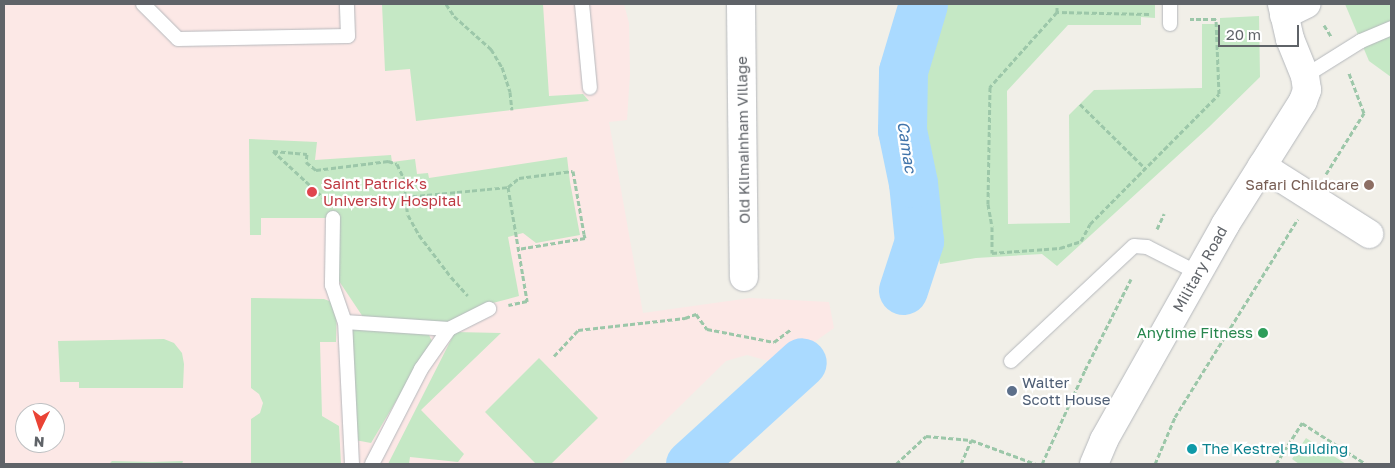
<!DOCTYPE html>
<meta charset="utf-8">
<style>
body{margin:0}
#map{position:relative;width:1395px;height:468px;overflow:hidden;background:#f1efe8;font-family:"Golos Text",sans-serif}
div>[style]{position:absolute}
[style*='--x']{left:calc(var(--x)*1px);top:calc(var(--y)*1px);width:calc(var(--w)*1px);rotate:calc(var(--a)*1deg)}
.medical>*{inset:0;background:#fce8e6}
.green>*{inset:0;background:#c5e8c5}
.river>*{height:49px;margin:-24.5px;padding:0 24.5px;transform-origin:24.5px;border-radius:24.5px;background:#aadaff}
.path>*{height:3px;margin-top:-1.5px;transform-origin:0;background:repeating-linear-gradient(90deg,#9cc7a9 0 5px,transparent 0 7.5px)}
.roads{filter:drop-shadow(0 0 1px #b5b8bc) drop-shadow(0 0 1px #b5b8bc)}
.lane>*{height:14px;margin:-7px;padding:0 7px;transform-origin:7px;border-radius:7px;background:#fff}
.street>*{height:28px;margin:-14px;padding:0 14px;transform-origin:14px;border-radius:14px;background:#fff}
.secondary>*{height:28px;margin:-14px;padding:0 14px;transform-origin:14px;border-radius:14px;background:#fff}
.dots>*{width:14px;height:14px;translate:-50% -50%;box-sizing:border-box;border:2px solid #fff;border-radius:50%}
span{translate:-50% -50%;white-space:nowrap;text-align:center;line-height:1.15;-webkit-text-stroke:4.5px #fff;paint-order:stroke}
.street-label{font-size:15px;color:#5f6368}
.health-label{font-size:15px;color:#be3a42}
.left{translate:0 -50%;text-align:left}
.education-label{font-size:15px;color:#785e54}
.right{translate:-100% -50%;text-align:right}
.leisure-label{font-size:15px;color:#27864d}
.service-label{font-size:15px;color:#4e5e75}
.culture-label{font-size:15px;color:#0d838f}
.water-label{font-size:16px;color:#4174aa;font-style:italic}
.frame{position:absolute;inset:0;border:5px solid #5f6368;pointer-events:none}
.north{position:absolute;left:15px;top:403px;width:50px;height:50px;box-sizing:border-box;background:#fff;border:1px solid #bfc1c3;border-radius:50%;rotate:184deg;font-size:14px;font-weight:700;line-height:20px;text-align:center;color:#5f6368}
.north::after{content:'';display:block;margin:auto;width:18px;height:22px;background:#ea4335;clip-path:polygon(50% 0,100% 100%,50% 72%,0 100%)}
.scale{position:absolute;left:1218px;top:25px;width:81px;height:22px;box-sizing:border-box;border:2px solid #5f6368;border-top:0;padding-left:6px;font-size:15px;line-height:18px;white-space:nowrap;color:#5f6368;-webkit-text-stroke:4px #fff;paint-order:stroke}
</style>
<div id="map">
<div class="medical">
<div style="clip-path:polygon(evenodd,4px 4px,624px 4px,629px 23px,630px 74px,627px 120px,609px 122px,643px 313px,750px 298px,829px 302px,834px 328px,782px 365px,747px 355px,726px 361px,621px 464px,4px 464px,4px 4px,25px 413px,55px 413px,55px 443px,25px 443px,25px 413px)"></div>
</div>
<div class="green">
<div style="clip-path:polygon(382px 4px,543px 4px,549px 96px,583px 94px,589px 101px,416px 121px,410px 69px,385px 71px)"></div>
<div style="clip-path:polygon(935px 4px,1155px 4px,1155px 18px,1141px 17px,1141px 25px,1068px 25px,1007px 91px,1008px 224px,1070px 223px,1069px 115px,1094px 90px,1202px 88px,1202px 24px,1220px 24px,1220px 18px,1259px 16px,1260px 77px,1209px 127px,1057px 266px,1042px 254px,976px 258px,940px 264px,923px 157px,923px 34px)"></div>
<div style="clip-path:polygon(1345px 4px,1391px 4px,1391px 77px,1369px 61px)"></div>
<div style="clip-path:polygon(249px 139px,317px 142px,315px 160px,391px 155px,392px 162px,415px 159px,417px 174px,428px 173px,429px 178px,567px 157px,570px 182px,580px 235px,536px 243px,523px 233px,508px 237px,519px 296px,489px 304px,450px 323px,365px 320px,337px 278px,333px 218px,261px 218px,261px 235px,250px 235px)"></div>
<div style="clip-path:polygon(251px 298px,324px 299px,337px 304px,336px 342px,320px 342px,322px 416px,339px 426px,341px 464px,251px 464px,251px 419px,260px 413px,263px 403px,259px 394px,251px 388px)"></div>
<div style="clip-path:polygon(352px 326px,428px 333px,432px 341px,371px 443px,355px 440px)"></div>
<div style="clip-path:polygon(455px 332px,501px 333px,421px 410px,464px 454px,458px 462px,410px 457px,409px 464px,388px 464px)"></div>
<div style="clip-path:polygon(164px 339px,174px 343px,182px 353px,184px 364px,183px 388px,79px 388px,79px 382px,60px 382px,58px 341px)"></div>
<div style="clip-path:polygon(539px 358px,598px 418px,551px 464px,536px 464px,485px 412px)"></div>
<div style="clip-path:polygon(1306px 438px,1346px 464px,1299px 464px,1292px 459px)"></div>
<div style="clip-path:polygon(112px 461px,152px 462px,183px 461px,182px 464px,109px 464px)"></div>
</div>
<div class="river">
<div style="--x:903;--y:290;--w:52;--a:-71.9"></div>
<div style="--x:919;--y:241;--w:58;--a:-95.9"></div>
<div style="--x:913;--y:183;--w:54;--a:-101.7"></div>
<div style="--x:902;--y:130;--w:59;--a:-89"></div>
<div style="--x:903;--y:71;--w:70;--a:-73.4"></div>
<div style="--x:690;--y:464;--w:151;--a:-42.3"></div>
</div>
<div class="path">
<div style="--x:446;--y:4;--w:14;--a:56"></div>
<div style="--x:454;--y:16;--w:50;--a:41.7"></div>
<div style="--x:491;--y:49;--w:21;--a:59"></div>
<div style="--x:502;--y:67;--w:26;--a:72"></div>
<div style="--x:510;--y:92;--w:18;--a:84"></div>
<div style="--x:1057;--y:12;--w:8;--a:-90"></div>
<div style="--x:1149;--y:14;--w:92;--a:-178.8"></div>
<div style="--x:1057;--y:12;--w:101;--a:131.8"></div>
<div style="--x:990;--y:87;--w:117;--a:91"></div>
<div style="--x:988;--y:204;--w:23;--a:80"></div>
<div style="--x:992;--y:227;--w:26;--a:90"></div>
<div style="--x:992;--y:253;--w:68;--a:-4.2"></div>
<div style="--x:1060;--y:248;--w:22;--a:-18"></div>
<div style="--x:1081;--y:241;--w:19;--a:-62"></div>
<div style="--x:1090;--y:224;--w:183;--a:-45.2"></div>
<div style="--x:1219;--y:94;--w:75;--a:-92.3"></div>
<div style="--x:1216;--y:19;--w:26;--a:180"></div>
<div style="--x:1324;--y:25;--w:13;--a:58"></div>
<div style="--x:1080;--y:104;--w:91;--a:44.6"></div>
<div style="--x:1326;--y:174;--w:72;--a:-58.1"></div>
<div style="--x:1364;--y:113;--w:43;--a:-110.6"></div>
<div style="--x:508;--y:187;--w:14;--a:-39"></div>
<div style="--x:519;--y:178;--w:54;--a:-7.4"></div>
<div style="--x:573;--y:171;--w:64;--a:80.1"></div>
<div style="--x:584;--y:234;--w:4;--a:76"></div>
<div style="--x:585;--y:238;--w:68;--a:170.7"></div>
<div style="--x:405;--y:197;--w:103;--a:-5.5"></div>
<div style="--x:508;--y:187;--w:116;--a:80.5"></div>
<div style="--x:527;--y:301;--w:19;--a:168"></div>
<div style="--x:326;--y:200;--w:72;--a:-137.2"></div>
<div style="--x:273;--y:151;--w:34;--a:5"></div>
<div style="--x:307;--y:154;--w:8;--a:97"></div>
<div style="--x:306;--y:162;--w:13;--a:39"></div>
<div style="--x:316;--y:170;--w:73;--a:-7.1"></div>
<div style="--x:388;--y:161;--w:9;--a:18"></div>
<div style="--x:397;--y:164;--w:14;--a:65"></div>
<div style="--x:403;--y:177;--w:38;--a:83"></div>
<div style="--x:408;--y:215;--w:23;--a:61"></div>
<div style="--x:419;--y:235;--w:53;--a:52.7"></div>
<div style="--x:451;--y:277;--w:25;--a:48"></div>
<div style="--x:1157;--y:229;--w:17;--a:-65"></div>
<div style="--x:554;--y:356;--w:35;--a:-47"></div>
<div style="--x:578;--y:330;--w:108;--a:-6.4"></div>
<div style="--x:685;--y:318;--w:12;--a:-20"></div>
<div style="--x:696;--y:314;--w:19;--a:54"></div>
<div style="--x:707;--y:329;--w:68;--a:11"></div>
<div style="--x:774;--y:342;--w:21;--a:-37"></div>
<div style="--x:896;--y:464;--w:41;--a:-43"></div>
<div style="--x:926;--y:436;--w:45;--a:5.1"></div>
<div style="--x:971;--y:440;--w:69;--a:20.3"></div>
<div style="--x:961;--y:464;--w:26;--a:-67"></div>
<div style="--x:1042;--y:464;--w:103;--a:-65.4"></div>
<div style="--x:1085;--y:370;--w:102;--a:-63.2"></div>
<div style="--x:1155;--y:464;--w:51;--a:-66.9"></div>
<div style="--x:1175;--y:417;--w:233;--a:-58.2"></div>
<div style="--x:1276;--y:464;--w:49;--a:-57.6"></div>
<div style="--x:1302;--y:423;--w:76;--a:32.6"></div>
</div>
<div class="roads">
<div class="lane">
<div style="--x:143;--y:4;--w:49;--a:45"></div>
<div style="--x:178;--y:39;--w:170;--a:-1"></div>
<div style="--x:348;--y:36;--w:32;--a:-92"></div>
<div style="--x:582;--y:4;--w:84;--a:84.6"></div>
<div style="--x:1170;--y:24;--w:20;--a:-90"></div>
<div style="--x:1305;--y:76;--w:66;--a:-32"></div>
<div style="--x:1361;--y:41;--w:33;--a:-23"></div>
<div style="--x:333;--y:218;--w:67;--a:90.9"></div>
<div style="--x:332;--y:285;--w:39;--a:71"></div>
<div style="--x:1011;--y:361;--w:168;--a:-43.1"></div>
<div style="--x:1134;--y:246;--w:13;--a:4"></div>
<div style="--x:1147;--y:247;--w:57;--a:27"></div>
<div style="--x:352;--y:464;--w:142;--a:-92.8"></div>
<div style="--x:345;--y:322;--w:104;--a:3.9"></div>
<div style="--x:372;--y:464;--w:107;--a:-62.7"></div>
<div style="--x:421;--y:369;--w:49;--a:-55"></div>
<div style="--x:449;--y:329;--w:45;--a:-26.6"></div>
</div>
<div class="street">
<div style="--x:741;--y:4;--w:273;--a:89.4"></div>
<div style="--x:1284;--y:15;--w:25;--a:-26"></div>
<div style="--x:1262;--y:166;--w:127;--a:32.4"></div>
</div>
<div class="secondary">
<div style="--x:1094;--y:464;--w:26;--a:-67"></div>
<div style="--x:1104;--y:440;--w:247;--a:-60.6"></div>
<div style="--x:1225;--y:225;--w:146;--a:-57.8"></div>
<div style="--x:1303;--y:101;--w:12;--a:-70"></div>
<div style="--x:1307;--y:90;--w:14;--a:-98"></div>
<div style="--x:1305;--y:76;--w:40;--a:-112"></div>
<div style="--x:1290;--y:39;--w:36;--a:-103"></div>
</div>
</div>
<div class="dots">
<div style="left:1369px;top:185px;background:#8d6e63"></div>
<div style="left:312px;top:192px;background:#e0444e"></div>
<div style="left:1263px;top:333px;background:#2e9e5b"></div>
<div style="left:1012px;top:391px;background:#5c6f8a"></div>
<div style="left:1192px;top:449px;background:#0f9aa8"></div>
</div>
<div class="street-label">
<span style="left:743px;top:140px;rotate:-91deg">Old Kilmainham Village</span>
<span style="left:1200px;top:269px;rotate:-61deg">Military Road</span>
</div>
<div class="health-label">
<span class="left" style="left:323px;top:192px">Saint Patrick’s<br>University Hospital</span>
</div>
<div class="education-label">
<span class="right" style="left:1359px;top:185px">Safari Childcare</span>
</div>
<div class="leisure-label">
<span class="right" style="left:1253px;top:333px">Anytime Fitness</span>
</div>
<div class="service-label">
<span class="left" style="left:1022px;top:391px">Walter<br>Scott House</span>
</div>
<div class="culture-label">
<span class="left" style="left:1202px;top:449px">The Kestrel Building</span>
</div>
<div class="water-label">
<span style="left:907px;top:147px;rotate:81deg">Camac</span>
</div>
<div class="frame"></div>
<div class="north">N</div>
<div class="scale">20 m</div>
</div>
